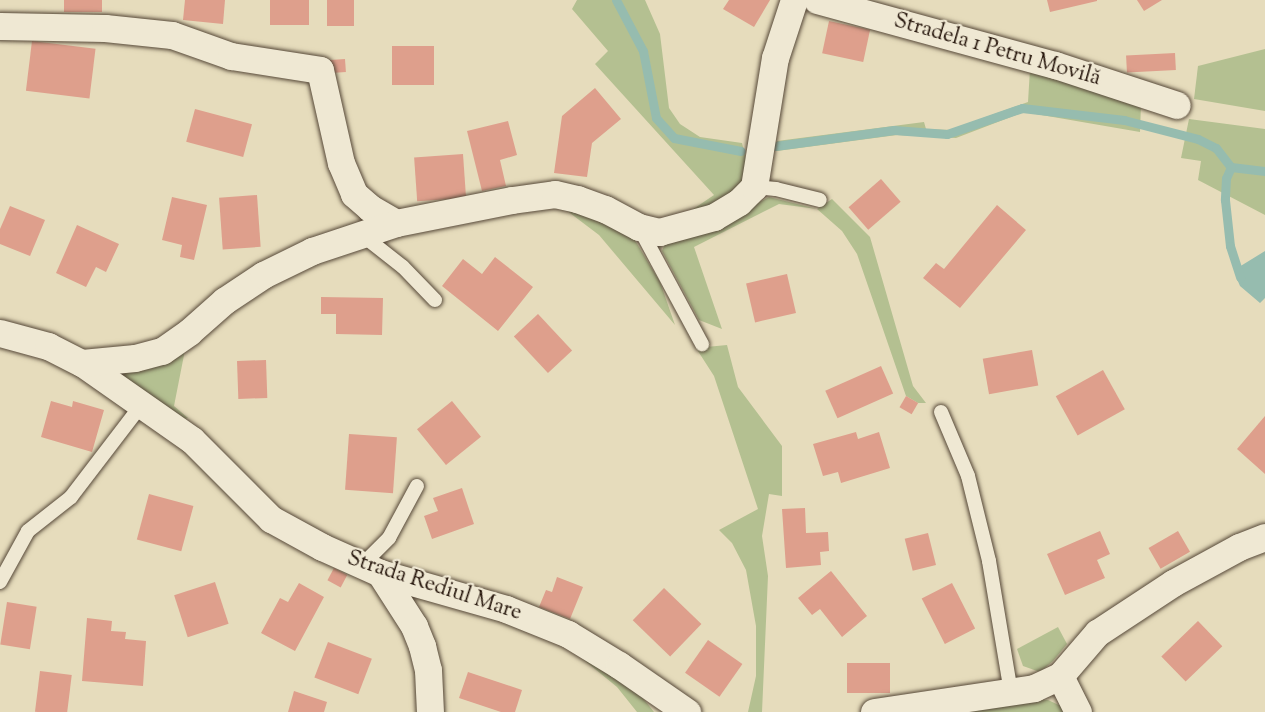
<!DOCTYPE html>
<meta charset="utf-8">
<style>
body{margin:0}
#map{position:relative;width:1265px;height:712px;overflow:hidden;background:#e6dcbc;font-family:"Sorts Mill Goudy",serif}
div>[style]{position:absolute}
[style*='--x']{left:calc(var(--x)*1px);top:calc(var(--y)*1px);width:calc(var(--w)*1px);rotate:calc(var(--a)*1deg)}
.green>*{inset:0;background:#b4c091}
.water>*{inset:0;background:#96bcaf}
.stream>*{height:9px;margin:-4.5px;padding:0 4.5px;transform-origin:4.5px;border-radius:4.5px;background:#96bcaf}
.building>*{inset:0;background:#de9f8c;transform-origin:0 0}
.roads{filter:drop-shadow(0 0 2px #564838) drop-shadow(0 0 2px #564838)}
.service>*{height:14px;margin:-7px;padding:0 7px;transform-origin:7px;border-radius:7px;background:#efe8d3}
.minor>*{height:27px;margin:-13.5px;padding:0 13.5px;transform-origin:13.5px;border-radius:13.5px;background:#efe8d3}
span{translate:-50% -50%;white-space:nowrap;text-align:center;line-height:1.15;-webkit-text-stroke:4.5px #efe8d3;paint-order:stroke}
.street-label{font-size:22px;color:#26160c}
</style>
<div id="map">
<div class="green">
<div style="clip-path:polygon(577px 0,645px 0,660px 34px,669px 108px,680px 124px,700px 137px,742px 143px,748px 168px,745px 185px,712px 208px,677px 220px,714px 195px,595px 64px,608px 51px,572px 9px)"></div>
<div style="clip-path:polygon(1265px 49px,1265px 111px,1194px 99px,1198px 66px)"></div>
<div style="clip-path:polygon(1030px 69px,1141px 105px,1140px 132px,1024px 112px,956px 138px,897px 135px,777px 151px,777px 141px,924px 122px,926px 129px,950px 130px,1028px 102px)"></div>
<div style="clip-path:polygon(1189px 119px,1265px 129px,1265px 215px,1198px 180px,1201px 161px,1181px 158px)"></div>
<div style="clip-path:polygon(769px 197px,817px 209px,832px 199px,870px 237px,913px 386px,926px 403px,918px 403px,906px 396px,857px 254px,842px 231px,817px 209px,779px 204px,694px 247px,722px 329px,699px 320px,662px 251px,666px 241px,718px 224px)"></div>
<div style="clip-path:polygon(554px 201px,603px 215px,633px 237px,660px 282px,675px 325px,599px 235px)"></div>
<div style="clip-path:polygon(727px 345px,738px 387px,782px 446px,782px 496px,769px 494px,762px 536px,768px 576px,762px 712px,748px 712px,756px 676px,756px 626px,746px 570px,732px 543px,719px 530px,758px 509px,714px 376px,696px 348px)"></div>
<div style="clip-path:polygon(185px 350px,174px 406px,188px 418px,179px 420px,97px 367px)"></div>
<div style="clip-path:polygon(1058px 627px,1067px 644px,1053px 661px,1040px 672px,1023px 666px,1017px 649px)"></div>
<div style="clip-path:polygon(568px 647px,638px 692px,654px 712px,637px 712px,617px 687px)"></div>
<div style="clip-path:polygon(1030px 700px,1048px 700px,1063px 707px,1065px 712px,926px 712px)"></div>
</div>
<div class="water">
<div style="clip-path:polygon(1265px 251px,1265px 298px,1260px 303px,1240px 286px,1237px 279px,1244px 275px,1239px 267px)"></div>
</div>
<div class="stream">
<div style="--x:616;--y:0;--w:58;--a:62.1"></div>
<div style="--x:643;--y:51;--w:68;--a:79"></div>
<div style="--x:656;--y:118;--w:27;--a:48"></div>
<div style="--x:674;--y:138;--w:68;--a:11"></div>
<div style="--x:775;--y:146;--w:120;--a:-7.7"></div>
<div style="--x:894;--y:130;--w:53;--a:4.3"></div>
<div style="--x:947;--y:134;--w:79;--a:-19.1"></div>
<div style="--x:1022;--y:108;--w:103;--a:6.7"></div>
<div style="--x:1124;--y:120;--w:76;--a:14.4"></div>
<div style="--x:1198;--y:139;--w:20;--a:27"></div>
<div style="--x:1216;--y:148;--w:24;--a:52"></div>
<div style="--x:1231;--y:167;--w:34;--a:7"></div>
<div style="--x:1231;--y:167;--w:12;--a:114"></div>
<div style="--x:1226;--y:178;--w:22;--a:93"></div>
<div style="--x:1225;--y:200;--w:46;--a:83.8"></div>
<div style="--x:1230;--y:246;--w:33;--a:72"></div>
</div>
<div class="building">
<div style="left:64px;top:0;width:38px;height:12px"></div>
<div style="clip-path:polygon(185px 0,225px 0,223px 24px,183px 20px)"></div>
<div style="left:270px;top:0;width:39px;height:25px"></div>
<div style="left:327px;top:0;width:27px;height:26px"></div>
<div style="clip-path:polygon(729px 0,770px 0,754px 27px,723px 9px)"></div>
<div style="clip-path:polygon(1047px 0,1097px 0,1097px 1px,1050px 12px)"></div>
<div style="clip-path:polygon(1137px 0,1162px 0,1144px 11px)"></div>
<div style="left:829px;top:21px;width:42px;height:33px;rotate:12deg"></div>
<div style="left:32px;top:41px;width:64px;height:50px;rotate:7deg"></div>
<div style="left:392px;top:46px;width:42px;height:39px"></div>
<div style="left:1175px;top:53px;width:17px;height:49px;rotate:87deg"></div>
<div style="left:345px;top:59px;width:13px;height:15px;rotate:86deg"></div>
<div style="clip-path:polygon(595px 88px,621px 119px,592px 143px,587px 177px,554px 173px,562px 116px)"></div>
<div style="left:195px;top:109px;width:59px;height:34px;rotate:15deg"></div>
<div style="clip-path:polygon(508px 121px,517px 155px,500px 160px,506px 186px,482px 191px,467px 131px)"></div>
<div style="left:463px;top:154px;width:44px;height:49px;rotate:86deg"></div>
<div style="left:881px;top:179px;width:30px;height:43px;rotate:49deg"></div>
<div style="left:257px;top:195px;width:52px;height:38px;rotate:86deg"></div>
<div style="clip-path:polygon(172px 197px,207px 205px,194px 260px,180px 257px,182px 245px,162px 240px)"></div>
<div style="clip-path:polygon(997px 205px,1026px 230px,960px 308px,923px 278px,936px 263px,944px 269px)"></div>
<div style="clip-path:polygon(10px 206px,45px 220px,30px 256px,0 244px,0 229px)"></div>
<div style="clip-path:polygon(77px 225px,119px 244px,106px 272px,96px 267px,86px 287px,56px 273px)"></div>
<div style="clip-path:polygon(495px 257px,533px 287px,498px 331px,442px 286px,463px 259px,482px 274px)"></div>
<div style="left:787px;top:274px;width:40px;height:42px;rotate:77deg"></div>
<div style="clip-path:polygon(321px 297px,383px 298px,382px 335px,336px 334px,336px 314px,321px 314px)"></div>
<div style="left:538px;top:314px;width:50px;height:33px;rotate:47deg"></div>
<div style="left:1032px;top:350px;width:36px;height:50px;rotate:80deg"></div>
<div style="left:266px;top:360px;width:38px;height:29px;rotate:88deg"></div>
<div style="left:881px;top:366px;width:30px;height:61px;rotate:66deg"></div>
<div style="left:1103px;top:370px;width:45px;height:54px;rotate:61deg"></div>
<div style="left:906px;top:396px;width:14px;height:13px;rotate:30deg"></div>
<div style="clip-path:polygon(51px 401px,72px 407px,73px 401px,104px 410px,92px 452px,41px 437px)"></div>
<div style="left:452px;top:401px;width:46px;height:45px;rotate:51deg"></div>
<div style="clip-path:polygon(1265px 416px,1265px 474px,1237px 449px)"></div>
<div style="clip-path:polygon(856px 432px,858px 439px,879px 432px,890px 468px,841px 483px,838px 472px,823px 476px,813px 444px)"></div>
<div style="left:349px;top:434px;width:48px;height:56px;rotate:4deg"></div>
<div style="clip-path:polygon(462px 488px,474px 524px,432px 539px,424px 516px,438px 511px,433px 498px)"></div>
<div style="left:149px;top:494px;width:46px;height:47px;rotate:15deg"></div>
<div style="clip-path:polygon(805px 508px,806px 533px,828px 532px,829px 551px,820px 552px,821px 565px,786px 568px,782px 509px)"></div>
<div style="clip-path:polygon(1100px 531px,1110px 554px,1097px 560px,1105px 578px,1065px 595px,1047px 554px)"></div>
<div style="left:1178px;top:531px;width:24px;height:34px;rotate:60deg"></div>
<div style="left:928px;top:533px;width:33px;height:24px;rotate:76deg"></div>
<div style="left:334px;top:568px;width:15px;height:14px;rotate:28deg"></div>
<div style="clip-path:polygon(831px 571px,867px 616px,842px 637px,820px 609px,812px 615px,798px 598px)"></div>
<div style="clip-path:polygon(557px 577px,583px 587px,570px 619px,539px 607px,546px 590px,552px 592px)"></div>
<div style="left:215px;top:582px;width:44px;height:43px;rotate:72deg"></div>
<div style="clip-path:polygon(299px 583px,324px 597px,295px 651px,261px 633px,280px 598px,288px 602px)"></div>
<div style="left:952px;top:583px;width:51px;height:34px;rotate:63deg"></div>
<div style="left:664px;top:588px;width:52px;height:45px;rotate:44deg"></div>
<div style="left:7px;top:602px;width:30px;height:43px;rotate:9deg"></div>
<div style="clip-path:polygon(87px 618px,112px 621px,111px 631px,126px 632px,125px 639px,146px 641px,143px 686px,82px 681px)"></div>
<div style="left:1198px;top:621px;width:35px;height:51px;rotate:46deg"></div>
<div style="left:708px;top:640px;width:42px;height:40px;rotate:35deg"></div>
<div style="left:328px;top:642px;width:47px;height:38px;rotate:21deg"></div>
<div style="left:847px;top:663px;width:43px;height:30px"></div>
<div style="left:40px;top:671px;width:32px;height:41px;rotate:7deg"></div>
<div style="clip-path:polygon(468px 672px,522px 690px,515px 712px,501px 712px,459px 698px)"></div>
<div style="clip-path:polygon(294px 691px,327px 702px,324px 712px,288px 712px)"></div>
</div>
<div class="roads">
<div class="service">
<div style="--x:754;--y:187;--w:22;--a:5"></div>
<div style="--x:776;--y:189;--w:45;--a:14"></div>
<div style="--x:640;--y:229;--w:131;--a:61.7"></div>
<div style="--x:361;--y:234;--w:53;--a:38.2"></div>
<div style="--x:403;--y:267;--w:46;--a:45.9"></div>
<div style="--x:941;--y:412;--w:69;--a:67.1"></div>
<div style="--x:968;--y:476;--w:88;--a:76.1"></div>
<div style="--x:989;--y:561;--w:133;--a:80.5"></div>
<div style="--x:361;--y:566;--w:40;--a:-45"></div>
<div style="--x:389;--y:538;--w:59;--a:-61.7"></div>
<div style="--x:0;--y:582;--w:58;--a:-61.2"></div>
<div style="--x:28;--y:531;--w:55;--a:-38.3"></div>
<div style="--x:71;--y:497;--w:117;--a:-52.6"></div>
</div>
<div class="minor">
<div style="--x:817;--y:0;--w:247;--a:15.3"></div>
<div style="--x:1055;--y:65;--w:128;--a:18.2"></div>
<div style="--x:0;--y:26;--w:105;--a:1.1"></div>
<div style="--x:105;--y:28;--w:67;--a:6"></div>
<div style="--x:172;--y:35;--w:63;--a:19.6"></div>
<div style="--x:231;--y:56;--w:90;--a:8.9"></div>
<div style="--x:320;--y:70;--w:95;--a:77.3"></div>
<div style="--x:341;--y:163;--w:34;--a:67"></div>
<div style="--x:354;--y:194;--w:21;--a:41"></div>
<div style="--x:370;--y:208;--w:30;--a:30"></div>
<div style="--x:0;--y:333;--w:50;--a:15.2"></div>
<div style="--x:48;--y:346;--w:38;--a:27"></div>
<div style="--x:82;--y:363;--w:134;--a:35"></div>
<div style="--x:192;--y:440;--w:112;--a:45"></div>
<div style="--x:271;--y:519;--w:58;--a:28.8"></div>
<div style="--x:322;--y:547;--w:64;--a:24.1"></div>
<div style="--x:380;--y:573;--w:131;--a:15.9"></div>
<div style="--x:506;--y:609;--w:67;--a:22"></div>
<div style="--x:568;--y:634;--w:60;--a:31.3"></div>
<div style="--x:619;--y:665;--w:83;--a:34.7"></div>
<div style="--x:82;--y:363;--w:53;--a:-5.4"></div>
<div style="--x:135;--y:358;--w:28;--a:-15"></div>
<div style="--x:162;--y:351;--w:33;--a:-35"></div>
<div style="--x:189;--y:332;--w:47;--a:-41.5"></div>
<div style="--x:224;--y:301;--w:47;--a:-33.7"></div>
<div style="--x:263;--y:275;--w:55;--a:-26.1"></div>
<div style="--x:312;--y:251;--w:89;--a:-18.4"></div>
<div style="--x:396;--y:223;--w:118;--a:-11.2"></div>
<div style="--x:512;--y:200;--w:43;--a:-7.9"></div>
<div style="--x:555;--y:194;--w:23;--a:13"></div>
<div style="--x:577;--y:199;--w:30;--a:20"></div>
<div style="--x:605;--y:209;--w:38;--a:28"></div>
<div style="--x:639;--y:227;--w:21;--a:14"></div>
<div style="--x:659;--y:232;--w:57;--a:-15.3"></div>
<div style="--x:714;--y:217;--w:29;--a:-31"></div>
<div style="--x:739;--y:202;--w:21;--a:-45"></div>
<div style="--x:754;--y:187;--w:131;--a:-80.8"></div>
<div style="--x:775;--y:58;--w:61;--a:-71.9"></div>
<div style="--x:380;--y:573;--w:63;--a:57.3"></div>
<div style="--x:414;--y:626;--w:22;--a:68"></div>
<div style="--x:422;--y:646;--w:25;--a:76"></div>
<div style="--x:428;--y:670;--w:42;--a:87.3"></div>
<div style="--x:1060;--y:676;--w:40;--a:63.4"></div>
<div style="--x:874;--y:712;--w:162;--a:-8.5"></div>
<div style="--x:1034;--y:688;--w:29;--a:-25"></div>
<div style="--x:1060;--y:676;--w:57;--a:-49.3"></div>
<div style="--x:1097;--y:633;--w:91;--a:-33.3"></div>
<div style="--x:1173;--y:583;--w:75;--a:-28.6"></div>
<div style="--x:1239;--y:547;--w:28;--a:-21"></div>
</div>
</div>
<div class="street-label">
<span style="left:997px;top:51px;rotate:16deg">Stradela 1 Petru Movilă</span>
<span style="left:434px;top:587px;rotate:18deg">Strada Rediul Mare</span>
</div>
</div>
